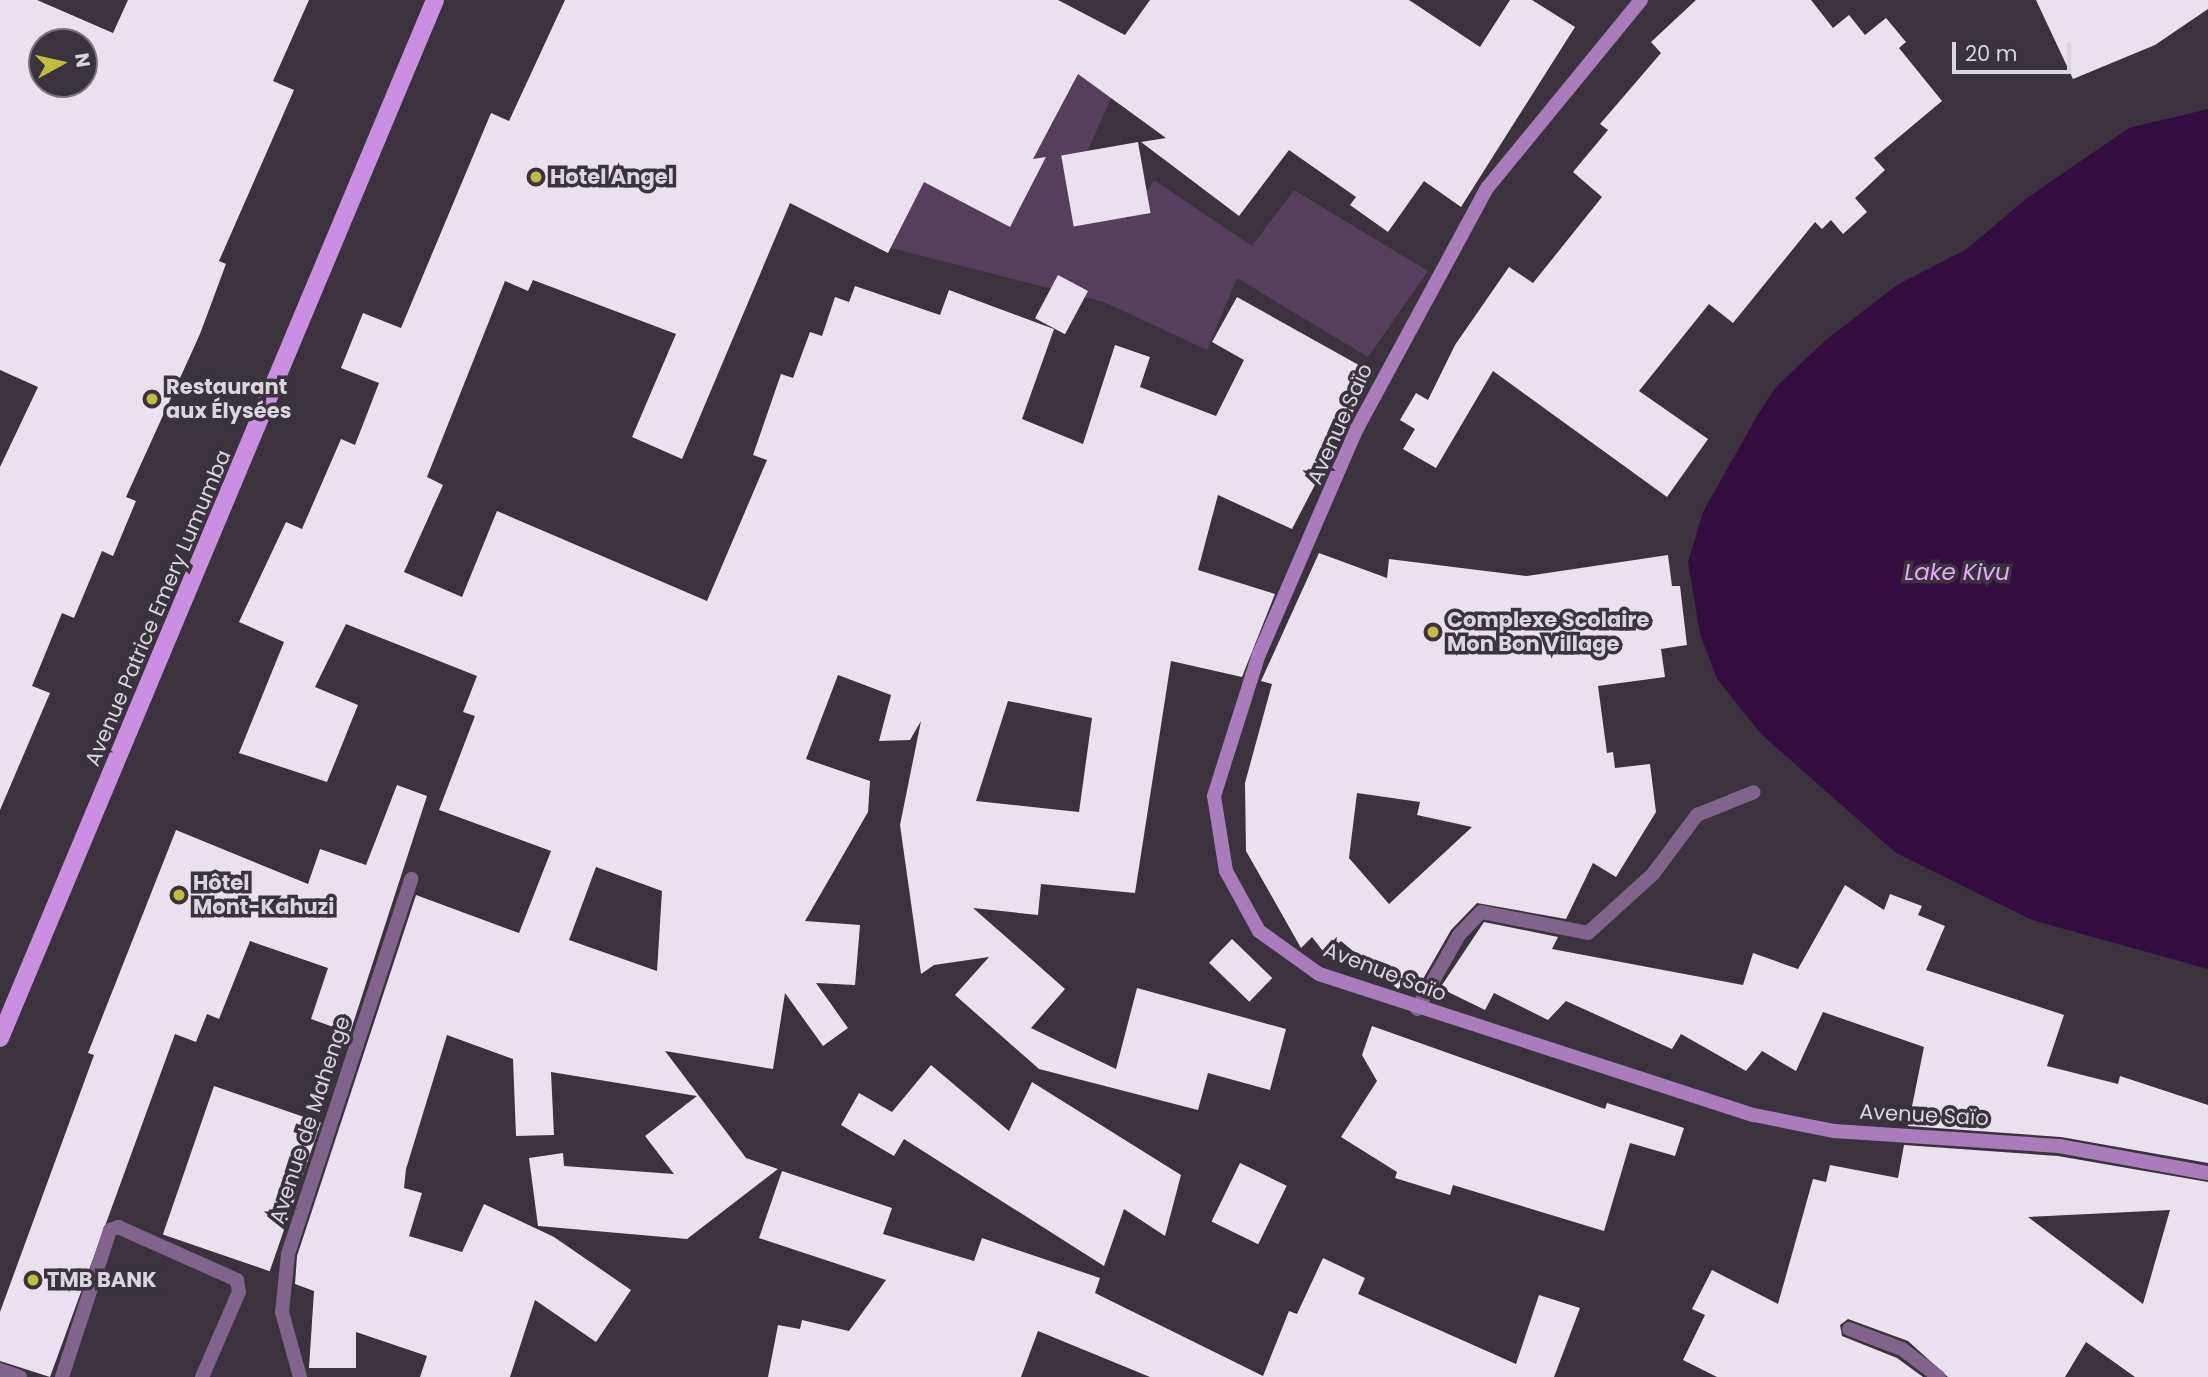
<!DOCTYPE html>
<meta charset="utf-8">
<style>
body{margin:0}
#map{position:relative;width:2208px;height:1377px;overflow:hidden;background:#3a323d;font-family:Poppins,sans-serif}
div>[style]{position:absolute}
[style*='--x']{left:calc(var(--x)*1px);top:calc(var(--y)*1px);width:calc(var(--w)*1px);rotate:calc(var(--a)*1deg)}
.green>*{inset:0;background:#573e5f}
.water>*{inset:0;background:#340d40}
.building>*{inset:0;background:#eae0ee;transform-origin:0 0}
.street>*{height:14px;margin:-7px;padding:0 7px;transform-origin:7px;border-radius:7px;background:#81638c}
.secondary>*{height:14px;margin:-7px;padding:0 7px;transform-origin:7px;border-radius:7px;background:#ab7cbc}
.primary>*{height:18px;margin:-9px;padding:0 9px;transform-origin:9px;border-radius:9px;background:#cb8fe1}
.dots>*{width:19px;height:19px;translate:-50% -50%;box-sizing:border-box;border:4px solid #3a323d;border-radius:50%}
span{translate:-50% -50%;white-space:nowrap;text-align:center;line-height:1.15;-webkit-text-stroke:7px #3a323d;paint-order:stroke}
.poi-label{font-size:21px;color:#dbd6dd;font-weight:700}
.left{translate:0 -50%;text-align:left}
.street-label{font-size:21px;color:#dbd6dd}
.water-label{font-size:23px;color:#e4aafa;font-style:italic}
.north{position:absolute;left:28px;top:28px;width:70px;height:70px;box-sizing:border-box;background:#3a323d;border:2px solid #7a747d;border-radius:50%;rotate:82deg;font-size:19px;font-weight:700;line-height:28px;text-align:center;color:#dbd6dd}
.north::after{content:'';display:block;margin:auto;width:24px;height:32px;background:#c3bd3f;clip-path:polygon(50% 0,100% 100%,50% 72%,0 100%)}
.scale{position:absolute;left:1952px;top:42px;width:119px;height:32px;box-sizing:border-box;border:4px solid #dbd6dd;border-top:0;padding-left:9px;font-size:21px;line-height:24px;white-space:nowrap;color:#dbd6dd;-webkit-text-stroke:5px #3a323d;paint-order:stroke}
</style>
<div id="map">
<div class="green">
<div style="clip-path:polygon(1000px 25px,1114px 92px,1068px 194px,1128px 219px,1154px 180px,1252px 246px,1294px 190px,1428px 271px,1368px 357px,1237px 278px,1207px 350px,1104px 302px,891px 248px)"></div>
</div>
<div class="water">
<div style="clip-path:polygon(2208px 109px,2208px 969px,2032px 920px,1896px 853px,1761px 734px,1717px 679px,1700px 634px,1688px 562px,1703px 512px,1757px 416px,1776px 387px,1826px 340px,1897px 285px,1967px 249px,2027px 198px,2129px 128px)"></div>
</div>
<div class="building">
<div style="clip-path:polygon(evenodd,0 0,37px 0,113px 33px,128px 0,309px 0,273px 81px,294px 90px,219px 261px,226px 264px,200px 334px,126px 497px,136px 501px,113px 556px,102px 551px,74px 618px,62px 613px,32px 686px,50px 693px,0 810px,0 467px,38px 387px,0 370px,0 0,42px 42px,84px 42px,84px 84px,42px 84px,42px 42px)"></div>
<div style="clip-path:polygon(evenodd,565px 0,1058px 0,1125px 35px,1150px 0,1409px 0,1480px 47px,1510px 0,1532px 0,1575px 27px,1461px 207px,1424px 181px,1388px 232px,1350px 205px,1356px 197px,1289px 150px,1239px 216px,1141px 142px,1166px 138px,1078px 74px,1033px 159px,1046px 157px,1010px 227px,924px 182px,888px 253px,790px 203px,682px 459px,632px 437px,676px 334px,533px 280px,528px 291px,505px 281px,427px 477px,443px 485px,404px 572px,462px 597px,497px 511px,707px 601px,767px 460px,753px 455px,781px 374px,793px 378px,810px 332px,822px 336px,835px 297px,849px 302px,855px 286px,940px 315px,949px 290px,1054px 329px,1022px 419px,1083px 444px,1115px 345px,1150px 357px,1140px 387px,1216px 416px,1244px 360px,1212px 342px,1237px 297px,1373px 373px,1292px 529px,1218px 495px,1198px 570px,1275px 594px,1242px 677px,1171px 661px,1135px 893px,1041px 884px,1038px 915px,973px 908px,1065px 989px,1031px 1028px,1116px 1069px,1137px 988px,1286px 1029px,1270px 1090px,1208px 1073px,1198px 1110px,1039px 1069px,955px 995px,989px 957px,934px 965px,921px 974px,900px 825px,921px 721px,910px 740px,879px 741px,891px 695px,838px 675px,806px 759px,870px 781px,868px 812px,805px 921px,860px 925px,855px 985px,816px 983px,848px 1028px,823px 1046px,785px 993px,773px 1069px,665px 1051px,746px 1158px,778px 1169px,687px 1239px,538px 1226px,529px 1158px,563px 1153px,564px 1166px,674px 1174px,645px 1136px,697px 1096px,551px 1072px,554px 1135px,516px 1136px,513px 1059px,447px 1035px,406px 1169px,404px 1188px,422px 1193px,409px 1236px,462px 1252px,484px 1204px,554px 1237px,631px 1290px,596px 1342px,535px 1300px,510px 1377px,420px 1377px,427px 1356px,356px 1332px,356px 1368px,309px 1368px,314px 1291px,295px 1284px,297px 1256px,416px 895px,519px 933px,551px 851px,439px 810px,475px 716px,463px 712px,477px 676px,346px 624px,315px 687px,358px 705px,327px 782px,239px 753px,284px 642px,239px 622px,286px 522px,302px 529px,341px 439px,355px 445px,379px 383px,341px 368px,363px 313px,401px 328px,491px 113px,509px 121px,565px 0,1008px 701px,1092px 718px,1079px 812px,976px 801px,1008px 701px,565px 0,596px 867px,662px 891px,657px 971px,569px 940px,596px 867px)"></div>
<div style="clip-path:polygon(1696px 0,1811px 0,1833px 28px,1849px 15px,1865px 35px,1886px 18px,1906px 42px,1899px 48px,1942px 101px,1874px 158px,1885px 170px,1855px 198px,1867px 212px,1843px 234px,1831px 220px,1822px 229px,1815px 222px,1733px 323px,1709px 304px,1639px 391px,1708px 439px,1667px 497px,1493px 371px,1436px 468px,1403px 449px,1415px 429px,1400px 420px,1416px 393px,1428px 400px,1455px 345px,1509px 267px,1533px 283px,1602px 197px,1573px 172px,1608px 130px,1600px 124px,1661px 53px,1651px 42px)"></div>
<div style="clip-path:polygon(2036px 0,2208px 0,2208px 9px,2155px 45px,2073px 79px)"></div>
<div style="left:1138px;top:142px;width:72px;height:78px;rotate:80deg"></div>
<div style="left:1058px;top:275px;width:34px;height:49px;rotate:28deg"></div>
<div style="clip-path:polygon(evenodd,1319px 553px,1387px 578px,1389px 559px,1527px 576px,1668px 555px,1672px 586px,1680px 586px,1687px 645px,1661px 649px,1665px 677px,1598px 686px,1607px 753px,1613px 752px,1615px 768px,1650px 764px,1656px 812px,1616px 877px,1593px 863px,1566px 919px,1477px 903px,1451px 930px,1423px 979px,1411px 974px,1398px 989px,1341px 941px,1326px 955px,1312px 937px,1301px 948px,1246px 851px,1245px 783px,1272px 684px,1261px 681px,1319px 553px,1357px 793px,1420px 802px,1417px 815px,1472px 827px,1389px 904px,1349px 858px,1357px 793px)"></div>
<div style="clip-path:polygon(397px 785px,427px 796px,350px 1033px,311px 1019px,328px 968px,250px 941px,219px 1019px,207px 1014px,196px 1042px,175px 1034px,50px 1377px,0 1361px,0 1312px,94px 1055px,88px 1053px,176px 830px,308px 884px,320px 849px,366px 865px)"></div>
<div style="clip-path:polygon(1845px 885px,1884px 910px,1890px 894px,1922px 906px,1918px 915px,1945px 926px,1926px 970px,2064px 1015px,2047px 1066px,2118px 1084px,2120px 1076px,2208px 1105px,2208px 1163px,2061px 1137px,1908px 1126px,1924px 1047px,1823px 1012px,1796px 1071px,1762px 1051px,1746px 1071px,1681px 1034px,1672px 1049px,1566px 1001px,1548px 1020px,1494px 993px,1485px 1010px,1440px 988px,1484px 922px,1558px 937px,1552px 949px,1743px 985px,1753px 953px,1798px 969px)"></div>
<div style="left:1232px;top:939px;width:56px;height:33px;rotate:44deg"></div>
<div style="clip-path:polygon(1372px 1026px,1605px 1109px,1607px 1103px,1684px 1128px,1675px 1156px,1630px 1143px,1604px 1231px,1453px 1185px,1450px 1195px,1395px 1178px,1397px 1172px,1341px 1137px,1377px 1081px,1362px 1055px)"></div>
<div style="clip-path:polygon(931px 1065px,1009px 1131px,1032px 1082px,1181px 1175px,1165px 1236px,1124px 1209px,1104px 1266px,904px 1139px,894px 1156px,841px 1125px,859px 1093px,892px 1112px)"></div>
<div style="left:214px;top:1086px;width:113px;height:157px;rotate:19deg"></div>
<div style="clip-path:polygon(evenodd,1904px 1145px,2058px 1156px,2208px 1182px,2208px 1377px,2135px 1377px,2086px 1342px,2065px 1377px,1948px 1377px,1908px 1341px,1848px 1319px,1840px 1325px,1842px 1336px,1897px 1358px,1923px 1377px,1717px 1377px,1683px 1360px,1705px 1315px,1692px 1309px,1712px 1270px,1778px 1304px,1813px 1179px,1826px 1182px,1830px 1165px,1898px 1178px,1904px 1145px,2170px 1210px,2143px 1304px,2028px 1217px,2170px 1210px)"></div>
<div style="left:1240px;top:1163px;width:52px;height:65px;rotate:26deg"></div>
<div style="clip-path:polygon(782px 1171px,892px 1208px,883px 1234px,974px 1261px,982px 1238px,1100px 1278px,1095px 1293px,1263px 1376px,1289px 1311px,1297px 1314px,1323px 1258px,1365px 1278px,1358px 1294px,1516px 1364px,1539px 1295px,1580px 1308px,1554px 1377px,1150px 1377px,1038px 1331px,1021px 1377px,768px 1377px,778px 1325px,800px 1329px,802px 1320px,849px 1331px,886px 1280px,759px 1238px)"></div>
</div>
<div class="street">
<div style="--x:1417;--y:1009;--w:85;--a:-60.4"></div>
<div style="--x:1459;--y:935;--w:32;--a:-46"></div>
<div style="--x:1481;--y:912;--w:109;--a:11.1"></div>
<div style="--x:1588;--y:933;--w:88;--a:-42.2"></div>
<div style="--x:1653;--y:874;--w:74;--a:-53.3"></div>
<div style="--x:1697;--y:815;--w:61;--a:-22"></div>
<div style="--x:1849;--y:1329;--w:57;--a:20.7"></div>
<div style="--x:1902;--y:1349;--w:46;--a:37.1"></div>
<div style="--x:0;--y:1370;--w:21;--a:19"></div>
<div style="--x:62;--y:1377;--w:155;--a:-71.9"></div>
<div style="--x:110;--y:1230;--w:9;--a:-21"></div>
<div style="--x:118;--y:1227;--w:130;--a:24"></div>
<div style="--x:237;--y:1280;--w:12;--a:81"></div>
<div style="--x:239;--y:1292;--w:93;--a:113.5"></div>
<div style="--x:300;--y:1377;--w:67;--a:-105.5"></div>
<div style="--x:282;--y:1312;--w:58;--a:-84.1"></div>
<div style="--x:288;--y:1254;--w:395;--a:-71.8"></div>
</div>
<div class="secondary">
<div style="--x:1641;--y:0;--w:243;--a:129.3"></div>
<div style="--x:1487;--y:188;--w:273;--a:118.4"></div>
<div style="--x:1357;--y:428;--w:246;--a:113.4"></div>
<div style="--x:1259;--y:654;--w:149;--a:107.6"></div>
<div style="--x:1214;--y:796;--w:76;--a:80.9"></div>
<div style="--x:1226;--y:871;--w:68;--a:61.2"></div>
<div style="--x:1259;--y:931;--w:74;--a:35.6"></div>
<div style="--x:1319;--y:974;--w:457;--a:18"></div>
<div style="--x:1754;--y:1115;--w:82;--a:11.3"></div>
<div style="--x:1834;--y:1131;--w:225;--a:3.8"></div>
<div style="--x:2059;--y:1146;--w:151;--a:10.3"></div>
</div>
<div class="primary">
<div style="--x:0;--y:1038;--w:1125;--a:-67.26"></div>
</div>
<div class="dots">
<div style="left:536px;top:177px;background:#c3bd3f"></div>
<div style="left:152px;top:399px;background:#c3bd3f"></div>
<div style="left:1433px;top:632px;background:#c3bd3f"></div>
<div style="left:179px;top:895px;background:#c3bd3f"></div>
<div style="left:33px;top:1280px;background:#c3bd3f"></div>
</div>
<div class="poi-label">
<span class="left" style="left:550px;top:177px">Hotel Angel</span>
<span class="left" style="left:166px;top:399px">Restaurant<br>aux Élysées</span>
<span class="left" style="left:1447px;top:632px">Complexe Scolaire<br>Mon Bon Village</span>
<span class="left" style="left:193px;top:895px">Hôtel<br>Mont-Kahuzi</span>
<span class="left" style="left:47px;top:1280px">TMB BANK</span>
</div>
<div class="street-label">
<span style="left:1340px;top:424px;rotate:-66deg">Avenue Saïo</span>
<span style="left:158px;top:608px;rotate:-67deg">Avenue Patrice Emery Lumumba</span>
<span style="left:1385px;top:972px;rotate:21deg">Avenue Saïo</span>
<span style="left:1924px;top:1115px;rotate:3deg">Avenue Saïo</span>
<span style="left:310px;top:1120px;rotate:-72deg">Avenue de Mahenge</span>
</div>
<div class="water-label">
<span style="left:1957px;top:572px">Lake Kivu</span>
</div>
<div class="north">N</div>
<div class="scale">20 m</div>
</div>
